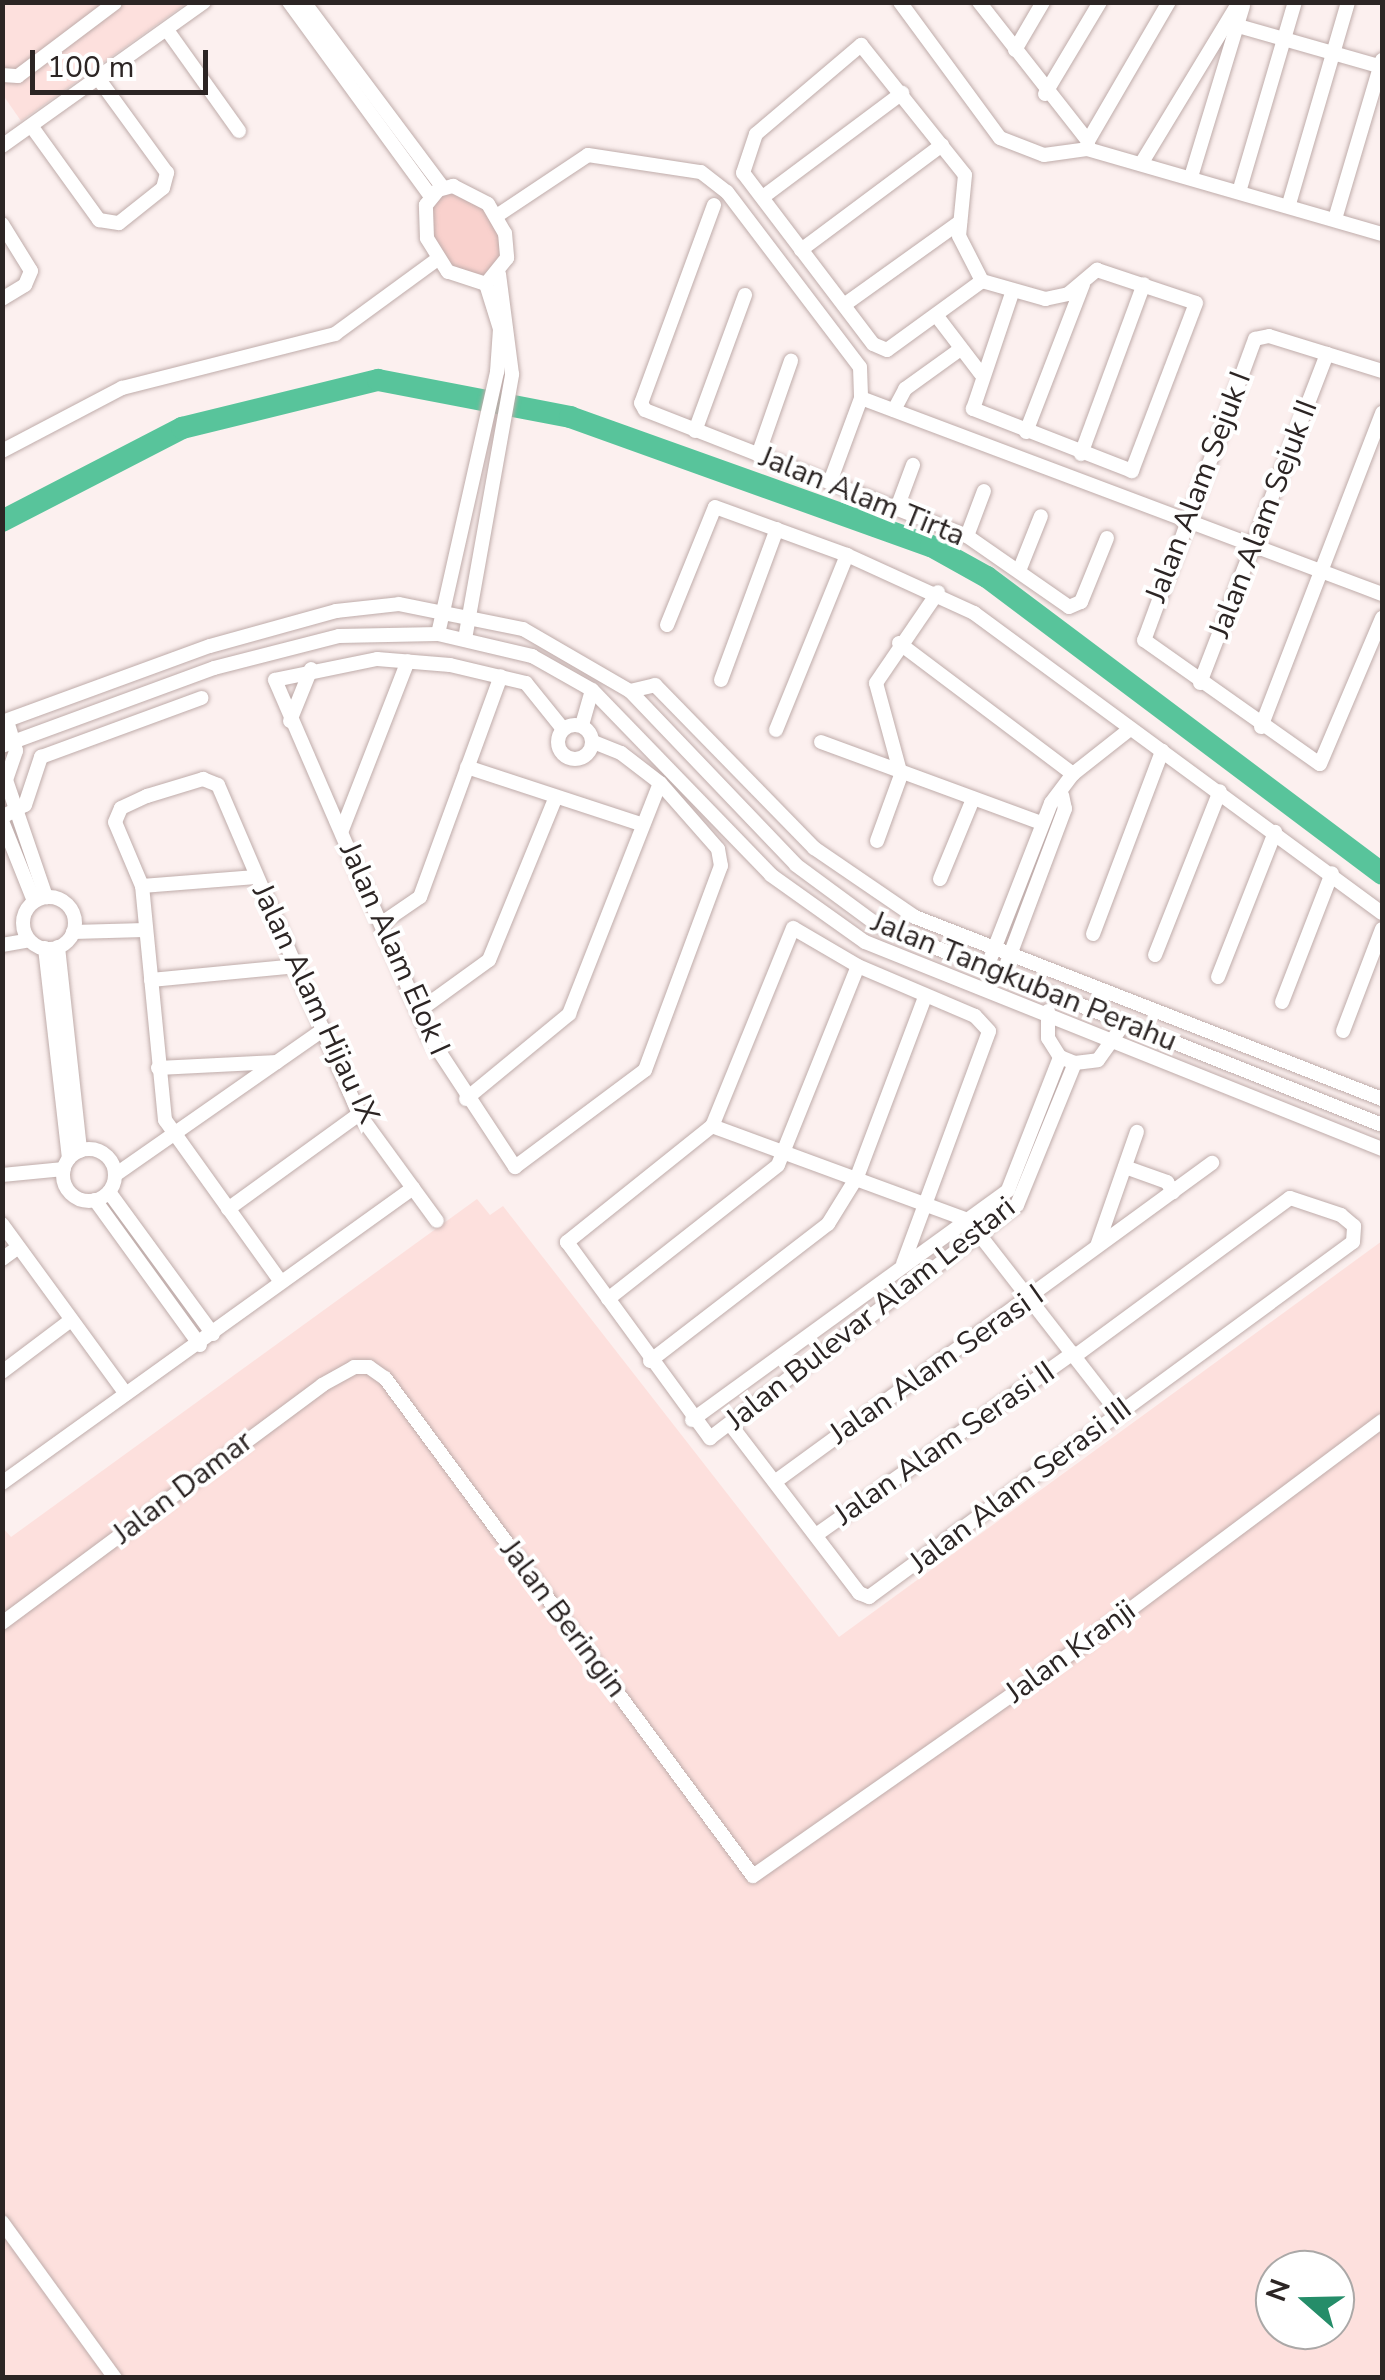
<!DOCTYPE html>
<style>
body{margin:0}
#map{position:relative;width:1385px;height:2380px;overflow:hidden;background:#fcf0ef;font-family:"Nunito Sans",sans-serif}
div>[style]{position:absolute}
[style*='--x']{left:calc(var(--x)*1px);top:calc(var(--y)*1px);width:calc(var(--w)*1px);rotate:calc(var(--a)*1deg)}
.built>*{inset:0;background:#fde0dd}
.green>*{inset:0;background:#f9d1cd}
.river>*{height:22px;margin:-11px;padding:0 11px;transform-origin:11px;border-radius:11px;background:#58c49b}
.roads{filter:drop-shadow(0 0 2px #bfacaa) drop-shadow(0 0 2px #bfacaa)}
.minor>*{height:14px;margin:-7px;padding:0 7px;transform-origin:7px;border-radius:7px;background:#fff}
.minor>.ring{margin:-7px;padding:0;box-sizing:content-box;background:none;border:14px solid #fff;border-radius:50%}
span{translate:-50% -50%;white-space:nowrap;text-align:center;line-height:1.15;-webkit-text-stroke:8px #fff;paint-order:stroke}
.street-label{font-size:30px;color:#2c2524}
.frame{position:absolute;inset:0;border:5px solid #2c2524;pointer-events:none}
.north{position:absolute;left:1255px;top:2250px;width:100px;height:100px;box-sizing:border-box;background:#fff;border:2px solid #aba8a7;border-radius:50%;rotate:290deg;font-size:28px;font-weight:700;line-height:40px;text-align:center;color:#2c2524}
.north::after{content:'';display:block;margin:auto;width:35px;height:45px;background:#258d69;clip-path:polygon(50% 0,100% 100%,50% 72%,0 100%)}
.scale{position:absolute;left:30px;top:50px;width:178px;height:45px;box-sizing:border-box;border:5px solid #2c2524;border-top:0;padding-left:12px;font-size:30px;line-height:35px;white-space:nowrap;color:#2c2524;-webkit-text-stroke:8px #fff;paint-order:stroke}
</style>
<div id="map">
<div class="built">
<div style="clip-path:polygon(2px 3px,187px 3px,21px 121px,3px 95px)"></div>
<div style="clip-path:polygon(evenodd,477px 1199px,490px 1215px,503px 1206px,839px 1637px,1382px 1241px,1382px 2377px,3px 2377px,2px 1527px,11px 1537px,477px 1199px,1275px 2270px,1335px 2270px,1335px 2330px,1275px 2330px,1275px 2270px)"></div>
</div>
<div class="green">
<div style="clip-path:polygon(453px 188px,497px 216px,506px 257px,486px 283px,458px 277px,437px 258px,428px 206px,438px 191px)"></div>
</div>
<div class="river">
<div style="--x:2;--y:521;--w:203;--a:-27.3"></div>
<div style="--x:182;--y:428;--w:202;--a:-13.8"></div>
<div style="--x:378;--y:380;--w:196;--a:10.9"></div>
<div style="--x:570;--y:417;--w:383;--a:19.7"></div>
<div style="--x:931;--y:546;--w:64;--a:29"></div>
<div style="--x:987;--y:577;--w:494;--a:36.9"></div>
</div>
<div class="roads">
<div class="minor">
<div style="--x:289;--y:2;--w:241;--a:53.9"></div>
<div style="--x:304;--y:2;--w:232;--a:53.2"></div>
<div style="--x:900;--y:2;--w:169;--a:53.7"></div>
<div style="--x:1000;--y:138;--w:47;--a:21.1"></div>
<div style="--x:1044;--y:155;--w:43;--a:-7.9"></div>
<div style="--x:979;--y:2;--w:177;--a:51.9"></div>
<div style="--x:1088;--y:141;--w:8;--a:97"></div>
<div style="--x:1238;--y:26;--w:150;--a:15.9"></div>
<div style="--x:167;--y:30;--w:124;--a:54.5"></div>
<div style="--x:1015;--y:50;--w:56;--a:-59.7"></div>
<div style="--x:2;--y:75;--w:16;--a:4"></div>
<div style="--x:18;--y:76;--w:121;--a:-37"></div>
<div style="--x:1045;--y:94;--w:107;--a:-59.1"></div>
<div style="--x:32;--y:127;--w:115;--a:54.2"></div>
<div style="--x:99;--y:220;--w:20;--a:9"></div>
<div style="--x:119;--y:223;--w:56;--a:-38.5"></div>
<div style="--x:163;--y:188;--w:16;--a:-75"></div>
<div style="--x:167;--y:173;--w:117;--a:-126"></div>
<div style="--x:1088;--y:141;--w:161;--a:-59.8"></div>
<div style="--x:2;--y:146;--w:248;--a:-35.5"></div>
<div style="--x:1087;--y:149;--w:307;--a:16.1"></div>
<div style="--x:1141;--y:164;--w:189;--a:-58.8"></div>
<div style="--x:1191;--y:177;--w:179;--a:-73.1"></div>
<div style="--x:453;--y:186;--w:39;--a:27"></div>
<div style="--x:488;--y:204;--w:34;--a:60"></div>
<div style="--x:505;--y:233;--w:25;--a:85"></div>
<div style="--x:507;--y:258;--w:33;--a:129"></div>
<div style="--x:486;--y:284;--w:40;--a:-162"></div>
<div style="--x:448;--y:272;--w:40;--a:-122"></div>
<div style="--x:427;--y:238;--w:33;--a:-92"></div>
<div style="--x:426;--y:205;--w:19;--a:-51"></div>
<div style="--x:438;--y:190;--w:16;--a:-15"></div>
<div style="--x:1239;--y:192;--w:198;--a:-73.6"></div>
<div style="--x:763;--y:197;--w:174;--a:-36.8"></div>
<div style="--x:1289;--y:204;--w:210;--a:-73.7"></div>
<div style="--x:714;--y:205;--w:211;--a:110.2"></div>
<div style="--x:641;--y:403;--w:8;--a:60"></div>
<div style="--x:645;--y:410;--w:346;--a:21.4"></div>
<div style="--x:967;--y:536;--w:124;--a:34.8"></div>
<div style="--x:1069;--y:607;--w:13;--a:-23"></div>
<div style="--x:1081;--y:602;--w:69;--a:-67.9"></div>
<div style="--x:498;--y:215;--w:108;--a:-33.7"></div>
<div style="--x:588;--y:155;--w:114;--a:8.6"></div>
<div style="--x:701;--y:172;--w:33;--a:38"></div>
<div style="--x:727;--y:192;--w:220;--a:52.8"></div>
<div style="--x:860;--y:367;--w:31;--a:88"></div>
<div style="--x:861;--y:398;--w:557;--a:20.62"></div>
<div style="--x:1335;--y:219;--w:166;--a:-73.5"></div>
<div style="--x:2;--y:224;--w:55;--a:58.3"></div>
<div style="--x:31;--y:271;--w:15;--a:113"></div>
<div style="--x:25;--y:285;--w:27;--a:149"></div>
<div style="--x:801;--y:250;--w:176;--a:-36.7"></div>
<div style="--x:982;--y:281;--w:117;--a:144"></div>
<div style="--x:887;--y:350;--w:15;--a:-157"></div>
<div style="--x:873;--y:344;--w:215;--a:-127.2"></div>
<div style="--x:743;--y:173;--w:41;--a:-71.6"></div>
<div style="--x:756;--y:134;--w:138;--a:-40.3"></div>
<div style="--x:861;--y:45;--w:166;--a:51.3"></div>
<div style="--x:965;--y:175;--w:61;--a:95.6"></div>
<div style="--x:959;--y:236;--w:51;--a:62.9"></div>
<div style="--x:982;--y:281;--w:66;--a:15.9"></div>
<div style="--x:1045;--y:299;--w:24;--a:-12"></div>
<div style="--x:1068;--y:294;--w:38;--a:-40"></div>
<div style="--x:1097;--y:270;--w:104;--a:18.4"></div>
<div style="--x:1196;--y:303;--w:180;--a:110.9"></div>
<div style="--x:1132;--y:471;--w:171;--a:-158.7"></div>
<div style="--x:973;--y:409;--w:122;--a:-71.4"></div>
<div style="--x:844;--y:305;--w:143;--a:-35.6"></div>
<div style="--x:936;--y:315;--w:74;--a:52.7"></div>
<div style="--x:1382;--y:371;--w:118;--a:-162.8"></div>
<div style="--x:1269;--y:336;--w:14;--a:168"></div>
<div style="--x:1255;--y:339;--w:321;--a:110.2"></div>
<div style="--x:1144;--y:640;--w:215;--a:35.2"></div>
<div style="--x:1320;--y:764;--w:159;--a:-67"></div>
<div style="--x:894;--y:410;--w:24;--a:-62"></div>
<div style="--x:905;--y:389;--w:67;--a:-35.8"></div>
<div style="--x:695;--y:431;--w:145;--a:-69.8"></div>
<div style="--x:1026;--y:432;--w:159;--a:-68.9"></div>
<div style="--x:2;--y:451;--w:136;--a:-27.7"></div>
<div style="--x:122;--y:388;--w:220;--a:-14.2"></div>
<div style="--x:335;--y:334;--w:125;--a:-36.2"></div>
<div style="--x:1081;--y:454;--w:181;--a:-69.7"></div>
<div style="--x:758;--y:455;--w:100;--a:-70.7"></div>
<div style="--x:830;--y:482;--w:90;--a:-69.7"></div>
<div style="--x:897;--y:508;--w:46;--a:-69.6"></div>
<div style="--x:967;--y:536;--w:48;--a:-69.3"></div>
<div style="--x:1019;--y:571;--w:59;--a:-68.2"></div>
<div style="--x:667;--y:625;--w:127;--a:-67.9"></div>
<div style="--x:715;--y:507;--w:140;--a:20"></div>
<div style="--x:847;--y:555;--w:140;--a:24.5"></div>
<div style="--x:974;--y:613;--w:506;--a:36.33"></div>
<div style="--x:438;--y:634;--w:269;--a:-77.3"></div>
<div style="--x:497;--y:372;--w:43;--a:-86"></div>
<div style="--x:500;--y:329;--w:47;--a:-107.3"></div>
<div style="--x:465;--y:639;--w:269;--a:-79.9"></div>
<div style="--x:512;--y:374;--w:101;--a:-97.4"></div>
<div style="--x:899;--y:643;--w:218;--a:37"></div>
<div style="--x:721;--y:680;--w:161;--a:-69.7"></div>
<div style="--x:1200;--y:683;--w:353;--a:-68.9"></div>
<div style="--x:630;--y:691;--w:26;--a:-13"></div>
<div style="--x:655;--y:685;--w:228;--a:45.7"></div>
<div style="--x:814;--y:848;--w:122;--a:34.3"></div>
<div style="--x:915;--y:917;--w:501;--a:21.29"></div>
<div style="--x:7;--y:721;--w:31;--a:73"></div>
<div style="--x:16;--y:751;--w:31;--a:109"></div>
<div style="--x:6;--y:780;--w:124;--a:71.1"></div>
<div style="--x:290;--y:721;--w:56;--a:-68"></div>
<div style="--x:2;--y:722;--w:221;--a:-20.1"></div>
<div style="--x:210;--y:646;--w:131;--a:-15.5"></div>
<div style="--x:336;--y:611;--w:63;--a:-6.3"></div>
<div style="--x:399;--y:604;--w:126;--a:11.4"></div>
<div style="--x:523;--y:629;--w:124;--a:30.1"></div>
<div style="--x:630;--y:691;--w:240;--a:46.3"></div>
<div style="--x:796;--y:865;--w:99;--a:36.4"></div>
<div style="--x:876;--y:924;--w:544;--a:21.66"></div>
<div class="ring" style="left:558px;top:725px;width:20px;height:20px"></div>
<div style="--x:582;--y:725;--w:36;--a:-74"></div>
<div style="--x:1261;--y:727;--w:337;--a:-68.9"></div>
<div style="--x:563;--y:729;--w:59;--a:-128.8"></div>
<div style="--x:526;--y:683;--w:78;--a:-166.7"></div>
<div style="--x:450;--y:665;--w:73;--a:-175.3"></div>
<div style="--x:377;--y:659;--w:104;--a:168.4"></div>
<div style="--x:275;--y:680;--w:388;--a:66.6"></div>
<div style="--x:429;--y:1036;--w:157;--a:56.7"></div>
<div style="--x:515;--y:1167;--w:162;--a:-36.7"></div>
<div style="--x:645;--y:1070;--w:218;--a:-69.6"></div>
<div style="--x:721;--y:866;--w:17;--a:-100"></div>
<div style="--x:718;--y:849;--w:88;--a:-131.3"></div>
<div style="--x:660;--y:783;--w:49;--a:-142.4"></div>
<div style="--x:621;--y:753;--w:31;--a:-158"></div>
<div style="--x:776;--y:730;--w:189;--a:-67.9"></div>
<div style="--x:821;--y:742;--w:234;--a:20.2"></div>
<div style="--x:2;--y:746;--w:226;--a:-20.2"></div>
<div style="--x:214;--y:668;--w:129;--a:-14.4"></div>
<div style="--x:339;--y:636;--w:99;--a:-1.2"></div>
<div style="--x:438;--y:634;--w:97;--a:13.2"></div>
<div style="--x:532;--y:656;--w:69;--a:29.5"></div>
<div style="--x:592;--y:690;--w:257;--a:45.9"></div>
<div style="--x:771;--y:875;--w:115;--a:35.5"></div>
<div style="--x:865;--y:942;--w:557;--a:21.82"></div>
<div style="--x:467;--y:767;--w:185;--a:18.2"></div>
<div style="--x:2;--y:817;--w:26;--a:-28"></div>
<div style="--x:25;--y:805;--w:51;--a:-71.6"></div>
<div style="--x:41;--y:757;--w:171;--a:-20.2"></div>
<div style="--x:2;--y:821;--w:86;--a:68.2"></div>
<div style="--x:342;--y:830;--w:181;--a:-68.7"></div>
<div style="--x:877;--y:841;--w:70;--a:-70"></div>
<div style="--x:901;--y:775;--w:95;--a:-105.2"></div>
<div style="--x:876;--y:683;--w:110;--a:-55.7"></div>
<div style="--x:940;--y:879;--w:87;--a:-67.6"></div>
<div style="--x:142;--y:886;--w:114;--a:-4.5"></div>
<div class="ring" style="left:23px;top:897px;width:38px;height:38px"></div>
<div style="--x:382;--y:923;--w:46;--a:-34.4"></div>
<div style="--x:420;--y:897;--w:235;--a:-69.9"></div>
<div style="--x:73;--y:932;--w:72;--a:-1.6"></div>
<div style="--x:1093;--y:934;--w:196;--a:-69.3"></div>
<div style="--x:2;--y:945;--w:27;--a:-10"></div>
<div style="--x:58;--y:947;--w:205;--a:83.8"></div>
<div style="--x:45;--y:948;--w:212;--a:83.5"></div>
<div style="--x:1155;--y:955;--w:176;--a:-68.4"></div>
<div style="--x:991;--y:957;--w:165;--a:-68.7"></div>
<div style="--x:1051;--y:803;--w:36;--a:-53"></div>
<div style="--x:1073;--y:774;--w:71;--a:-38.2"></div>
<div style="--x:1007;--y:963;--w:165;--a:-69.4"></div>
<div style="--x:1065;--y:809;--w:14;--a:-102"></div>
<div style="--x:1218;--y:977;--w:156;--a:-68.5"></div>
<div style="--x:151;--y:980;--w:147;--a:-5.5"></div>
<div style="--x:1282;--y:1002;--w:138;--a:-68.8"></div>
<div style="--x:420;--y:1010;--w:85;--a:-35.9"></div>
<div style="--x:489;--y:960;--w:174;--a:-67.7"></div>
<div style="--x:1048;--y:1011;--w:27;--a:90"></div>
<div style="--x:1048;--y:1038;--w:22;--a:58"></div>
<div style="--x:1060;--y:1057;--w:16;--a:22"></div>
<div style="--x:1075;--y:1063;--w:23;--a:-7"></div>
<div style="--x:1098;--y:1060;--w:43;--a:-54.5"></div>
<div style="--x:1343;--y:1031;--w:109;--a:-69.1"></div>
<div style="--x:158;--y:1068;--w:119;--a:-2.9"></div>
<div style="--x:466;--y:1099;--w:134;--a:-39.5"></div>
<div style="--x:569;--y:1014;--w:248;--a:-68.5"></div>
<div style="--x:712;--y:1126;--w:273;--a:20.2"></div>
<div style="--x:968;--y:1220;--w:244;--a:52.1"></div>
<div class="ring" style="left:63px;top:1149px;width:38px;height:38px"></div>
<div style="--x:1125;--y:1167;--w:45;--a:19.7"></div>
<div style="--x:1167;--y:1182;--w:12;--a:59"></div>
<div style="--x:2;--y:1175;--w:62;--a:-5.5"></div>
<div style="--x:115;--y:1175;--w:255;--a:-34.9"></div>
<div style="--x:109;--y:1192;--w:176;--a:53.8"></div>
<div style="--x:95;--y:1200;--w:179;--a:54.1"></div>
<div style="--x:228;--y:1209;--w:162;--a:-35.9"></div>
<div style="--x:2;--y:1224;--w:210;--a:53.9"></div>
<div style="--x:1097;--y:1246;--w:121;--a:-70.7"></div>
<div style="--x:2;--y:1259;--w:19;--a:-36"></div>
<div style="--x:903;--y:1264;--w:248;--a:-69.7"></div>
<div style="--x:989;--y:1031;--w:21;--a:-133"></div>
<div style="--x:975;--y:1016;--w:127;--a:-156.9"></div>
<div style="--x:858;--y:966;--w:75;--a:-149.7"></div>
<div style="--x:793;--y:928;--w:214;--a:112.2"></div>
<div style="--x:712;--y:1126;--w:186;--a:141.3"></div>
<div style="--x:567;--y:1242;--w:243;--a:53.9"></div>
<div style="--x:710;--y:1438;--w:385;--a:-37.2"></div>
<div style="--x:1017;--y:1205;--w:153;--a:-67.8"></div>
<div style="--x:281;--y:1282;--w:199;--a:-125.6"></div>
<div style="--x:165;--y:1120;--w:235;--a:-95.6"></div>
<div style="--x:142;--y:886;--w:69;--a:-112.9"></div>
<div style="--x:115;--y:822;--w:15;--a:-67"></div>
<div style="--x:121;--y:808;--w:29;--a:-25"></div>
<div style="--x:147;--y:796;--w:59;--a:-16.9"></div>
<div style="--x:203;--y:779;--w:16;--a:22"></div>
<div style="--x:218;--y:785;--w:358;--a:66.8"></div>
<div style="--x:359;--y:1114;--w:132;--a:53.9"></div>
<div style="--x:608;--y:1299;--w:216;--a:-38.2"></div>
<div style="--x:778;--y:1165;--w:214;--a:-68.1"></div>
<div style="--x:650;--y:1361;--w:225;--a:-37.6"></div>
<div style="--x:828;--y:1224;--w:55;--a:-58.3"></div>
<div style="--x:857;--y:1177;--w:192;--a:-69.3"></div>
<div style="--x:2;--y:1372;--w:86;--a:-37"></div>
<div style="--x:692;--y:1420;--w:391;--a:-36"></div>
<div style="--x:1008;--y:1190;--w:143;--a:-68.6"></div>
<div style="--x:730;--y:1424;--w:213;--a:52.6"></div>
<div style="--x:859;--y:1593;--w:11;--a:22"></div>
<div style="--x:869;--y:1597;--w:600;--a:-36.26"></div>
<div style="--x:1353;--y:1242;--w:16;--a:-86"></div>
<div style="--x:1354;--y:1226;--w:17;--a:-140"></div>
<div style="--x:1341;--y:1215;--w:54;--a:-161.6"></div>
<div style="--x:1290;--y:1198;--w:267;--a:143.7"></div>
<div style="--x:776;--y:1481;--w:540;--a:-36.11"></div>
<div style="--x:2;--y:1483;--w:506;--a:-35.67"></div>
<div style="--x:816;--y:1535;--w:315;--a:-35.3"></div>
<div style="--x:2;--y:1623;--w:399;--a:-36.6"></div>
<div style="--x:322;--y:1385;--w:37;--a:-29"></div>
<div style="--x:354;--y:1367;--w:15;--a:0"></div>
<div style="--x:369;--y:1367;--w:19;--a:35"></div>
<div style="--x:385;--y:1378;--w:619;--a:53.54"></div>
<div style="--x:753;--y:1876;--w:404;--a:-35"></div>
<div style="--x:1084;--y:1644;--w:372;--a:-36.8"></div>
<div style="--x:2;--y:2222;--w:193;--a:54.1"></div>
</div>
</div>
<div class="street-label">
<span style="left:1199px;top:487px;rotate:-69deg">Jalan Alam Sejuk I</span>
<span style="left:862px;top:497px;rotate:22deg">Jalan Alam Tirta</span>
<span style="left:1264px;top:519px;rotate:-69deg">Jalan Alam Sejuk II</span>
<span style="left:394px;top:949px;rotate:66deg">Jalan Alam Elok I</span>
<span style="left:1024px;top:982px;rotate:22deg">Jalan Tangkuban Perahu</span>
<span style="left:315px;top:1004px;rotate:65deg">Jalan Alam Hijau IX</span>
<span style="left:871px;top:1314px;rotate:-38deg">Jalan Bulevar Alam Lestari</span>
<span style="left:937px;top:1365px;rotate:-35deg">Jalan Alam Serasi I</span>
<span style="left:945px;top:1444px;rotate:-35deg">Jalan Alam Serasi II</span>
<span style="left:1021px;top:1486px;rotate:-37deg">Jalan Alam Serasi III</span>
<span style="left:183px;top:1488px;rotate:-37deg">Jalan Damar</span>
<span style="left:563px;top:1619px;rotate:53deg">Jalan Beringin</span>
<span style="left:1071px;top:1652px;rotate:-36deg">Jalan Kranji</span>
</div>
<div class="frame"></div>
<div class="north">N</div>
<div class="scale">100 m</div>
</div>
